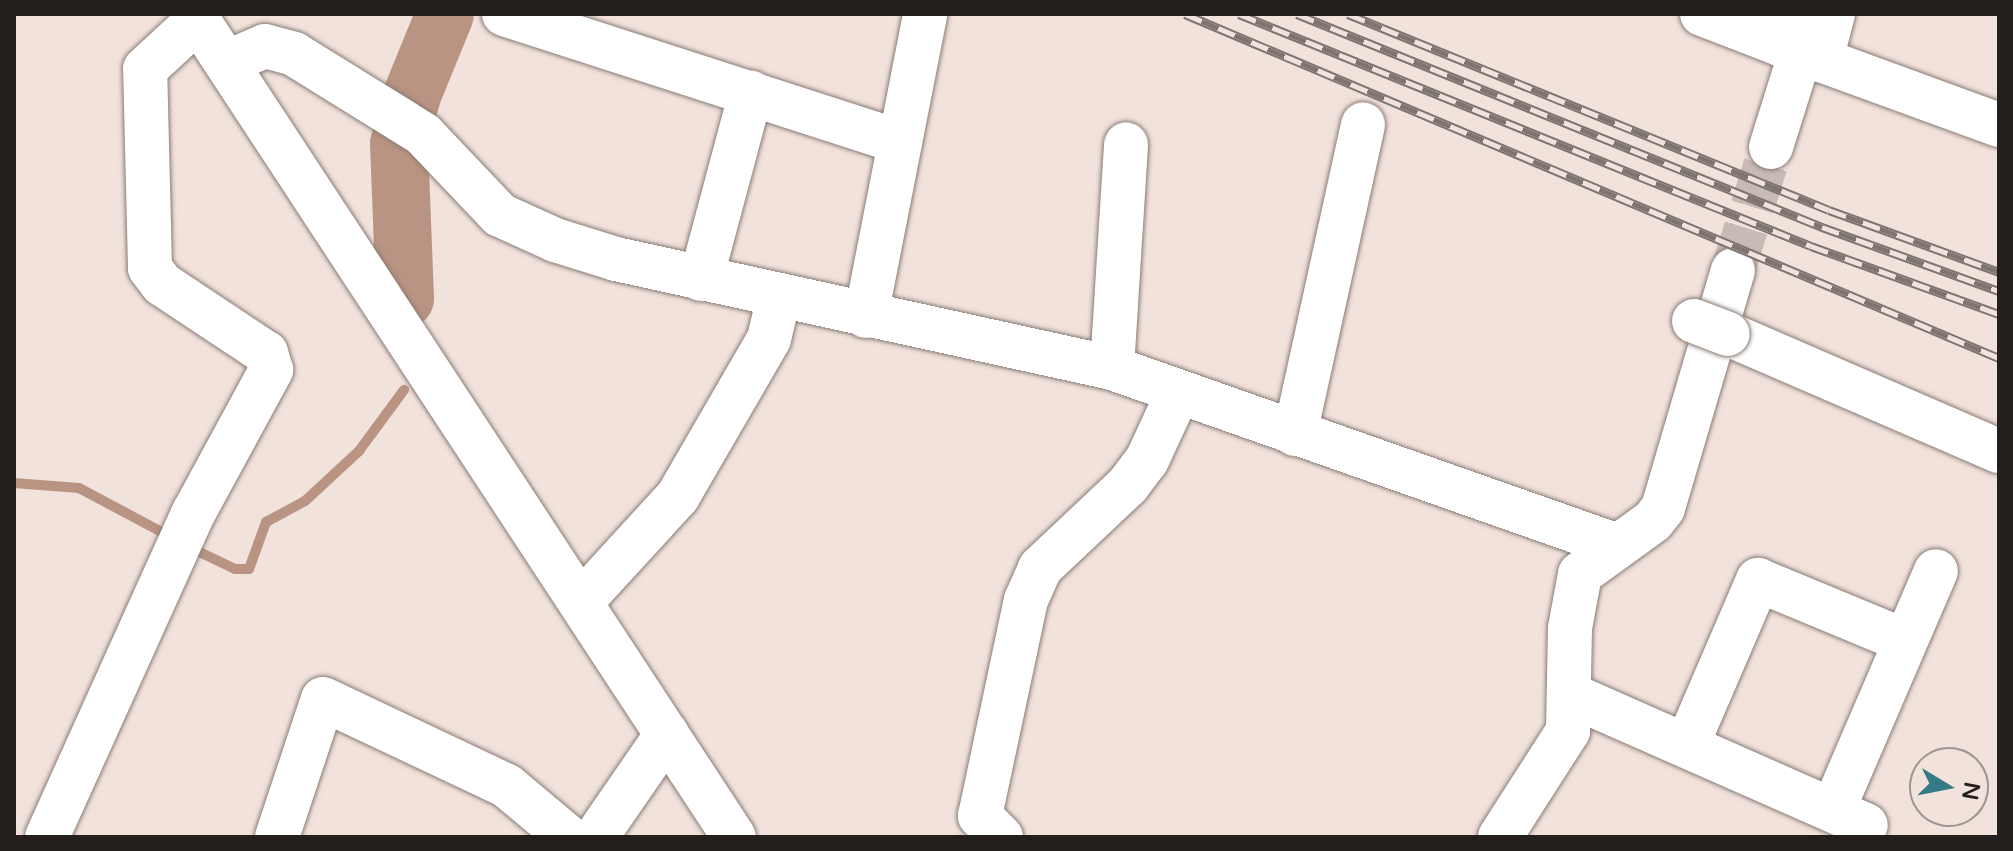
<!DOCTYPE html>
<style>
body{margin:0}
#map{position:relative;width:2013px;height:851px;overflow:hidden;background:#f1e2db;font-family:"Varela Round",sans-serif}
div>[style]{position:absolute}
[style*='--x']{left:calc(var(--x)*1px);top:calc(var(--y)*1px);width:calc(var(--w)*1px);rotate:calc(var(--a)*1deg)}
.stream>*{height:10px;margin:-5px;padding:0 5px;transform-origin:5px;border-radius:5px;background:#b99482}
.river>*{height:58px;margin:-29px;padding:0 29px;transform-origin:29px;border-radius:29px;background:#b99482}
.minor-tunnel>*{height:44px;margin-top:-22px;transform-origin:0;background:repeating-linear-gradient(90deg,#c8bbb5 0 44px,transparent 0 66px)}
.roads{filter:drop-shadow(0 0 2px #897b75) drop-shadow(0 0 2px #897b75)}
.minor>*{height:44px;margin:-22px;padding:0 22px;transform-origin:22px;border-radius:22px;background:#fff}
.rail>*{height:9px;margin-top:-4.5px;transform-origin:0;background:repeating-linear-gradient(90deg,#f1e2db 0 18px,#7e7571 0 36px);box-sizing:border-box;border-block:2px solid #7e7571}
.bridges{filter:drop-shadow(0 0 2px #897b75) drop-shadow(0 0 2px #897b75)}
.minor-bridge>*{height:44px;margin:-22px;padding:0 22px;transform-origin:22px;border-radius:22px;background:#fff}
span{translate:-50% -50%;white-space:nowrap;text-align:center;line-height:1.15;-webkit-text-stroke:7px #f1e2db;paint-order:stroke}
.frame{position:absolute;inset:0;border:16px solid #241f1d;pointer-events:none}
.north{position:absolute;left:1909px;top:747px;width:80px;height:80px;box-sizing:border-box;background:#f1e2db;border:2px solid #9f948f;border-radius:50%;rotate:100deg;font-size:22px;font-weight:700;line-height:32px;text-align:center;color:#241f1d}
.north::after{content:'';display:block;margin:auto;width:28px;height:36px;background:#347b85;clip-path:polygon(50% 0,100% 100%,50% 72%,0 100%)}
</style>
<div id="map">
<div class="stream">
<div style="--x:14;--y:483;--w:65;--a:4.4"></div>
<div style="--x:79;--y:488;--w:104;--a:28"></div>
<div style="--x:189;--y:547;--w:51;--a:25.6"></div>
<div style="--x:235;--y:569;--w:14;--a:0"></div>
<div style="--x:249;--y:569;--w:50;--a:-70.1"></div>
<div style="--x:266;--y:522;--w:44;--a:-28.3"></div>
<div style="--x:305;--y:501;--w:74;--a:-42.8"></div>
<div style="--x:359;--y:451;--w:76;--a:-53.6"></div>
</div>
<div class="river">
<div style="--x:405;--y:299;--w:155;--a:-92.2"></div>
<div style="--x:399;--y:144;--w:51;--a:-75.1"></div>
<div style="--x:412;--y:95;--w:87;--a:-67.8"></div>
</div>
<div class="minor-tunnel">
<div style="--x:1733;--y:270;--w:129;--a:-72.8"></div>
</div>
<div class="roads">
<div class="minor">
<div style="--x:194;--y:14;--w:984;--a:56.73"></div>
<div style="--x:504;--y:14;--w:416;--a:17.9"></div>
<div style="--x:1702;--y:14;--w:84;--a:21"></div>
<div style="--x:1780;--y:44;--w:32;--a:-68"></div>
<div style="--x:1833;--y:14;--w:48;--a:104.6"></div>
<div style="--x:1821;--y:60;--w:189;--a:20.1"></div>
<div style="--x:228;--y:62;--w:40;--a:-23.4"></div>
<div style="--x:265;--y:46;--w:30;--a:15"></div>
<div style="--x:294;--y:54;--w:152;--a:31.8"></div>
<div style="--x:423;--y:134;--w:112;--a:46.5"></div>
<div style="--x:500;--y:215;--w:60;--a:24.4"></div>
<div style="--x:555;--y:240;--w:64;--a:17.3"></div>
<div style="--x:616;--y:259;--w:508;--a:12.39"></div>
<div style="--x:1112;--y:368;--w:536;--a:19.38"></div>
<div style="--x:1771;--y:147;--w:137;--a:-72.6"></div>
<div style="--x:701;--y:279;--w:193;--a:-75"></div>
<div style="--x:866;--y:316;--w:308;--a:-78.9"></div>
<div style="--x:1728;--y:334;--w:295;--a:23.4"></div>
<div style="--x:1112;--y:368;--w:224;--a:-86.4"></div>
<div style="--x:1295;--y:434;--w:317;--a:-77.6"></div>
<div style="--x:581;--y:602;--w:144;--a:-47.5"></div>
<div style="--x:678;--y:496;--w:181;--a:-59.9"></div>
<div style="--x:769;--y:339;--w:44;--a:-76.9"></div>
<div style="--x:1573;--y:696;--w:320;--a:23.8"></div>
<div style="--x:1687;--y:745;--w:180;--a:-66.7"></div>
<div style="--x:1758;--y:580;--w:159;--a:22.5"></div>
<div style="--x:1833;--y:810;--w:260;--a:-66.7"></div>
<div style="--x:47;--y:837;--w:357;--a:-65.7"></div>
<div style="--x:194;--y:512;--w:162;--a:-61.5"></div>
<div style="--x:271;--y:370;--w:18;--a:-106"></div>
<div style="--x:266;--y:353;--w:125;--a:-146.4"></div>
<div style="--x:162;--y:284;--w:20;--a:-127"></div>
<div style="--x:150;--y:268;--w:199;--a:-91.4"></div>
<div style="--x:145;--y:69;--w:72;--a:-42.8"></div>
<div style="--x:277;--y:837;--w:145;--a:-71.6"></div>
<div style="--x:323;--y:699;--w:204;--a:25.3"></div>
<div style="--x:507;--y:786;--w:80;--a:39.9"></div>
<div style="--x:596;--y:837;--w:125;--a:-55.4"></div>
<div style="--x:1001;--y:837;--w:30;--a:-135"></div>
<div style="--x:980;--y:816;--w:221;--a:-78"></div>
<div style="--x:1026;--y:600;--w:35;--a:-66"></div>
<div style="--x:1040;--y:568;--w:121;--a:-43.3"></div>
<div style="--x:1128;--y:485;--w:31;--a:-53"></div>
<div style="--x:1147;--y:460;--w:74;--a:-65.2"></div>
<div style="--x:1500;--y:837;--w:126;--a:-57.3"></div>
<div style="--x:1568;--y:731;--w:103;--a:-88.9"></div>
<div style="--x:1570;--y:628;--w:55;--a:-79.5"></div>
<div style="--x:1580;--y:574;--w:90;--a:-36"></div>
<div style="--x:1653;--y:521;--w:16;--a:-52"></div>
<div style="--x:1663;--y:508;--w:248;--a:-73.6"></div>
</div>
</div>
<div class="rail">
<div style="--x:1185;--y:14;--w:884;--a:22.91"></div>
<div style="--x:1239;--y:14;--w:617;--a:22.08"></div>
<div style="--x:1811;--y:246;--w:200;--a:19.9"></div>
<div style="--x:1297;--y:14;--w:567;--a:22.08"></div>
<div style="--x:1822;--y:227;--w:188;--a:19.9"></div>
<div style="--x:1348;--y:14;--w:519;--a:22.17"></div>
<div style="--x:1829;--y:210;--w:181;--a:20"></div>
</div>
<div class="bridges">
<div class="minor-bridge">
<div style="--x:1694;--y:321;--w:36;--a:21"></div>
</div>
</div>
<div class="frame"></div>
<div class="north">N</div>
</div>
